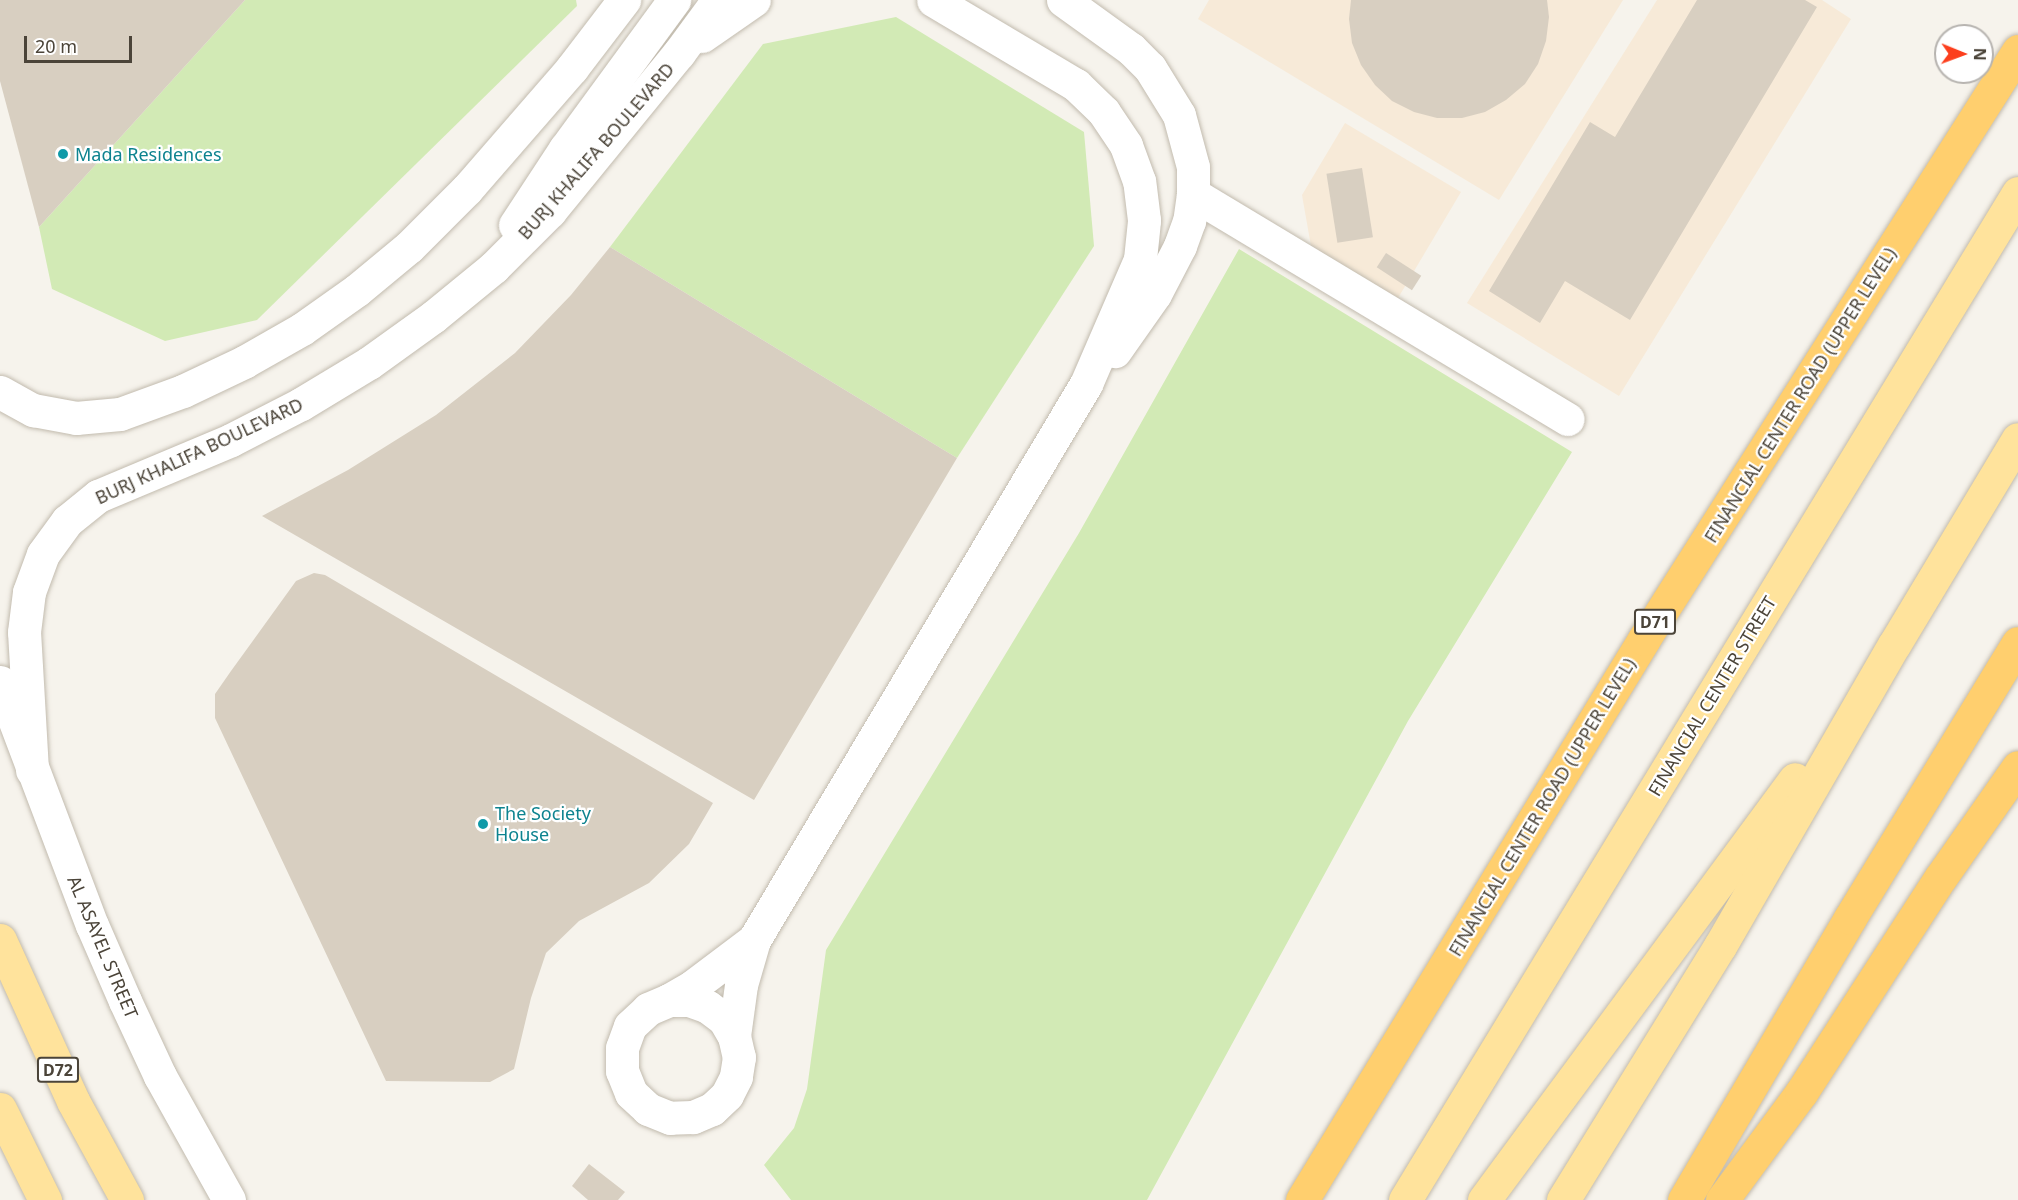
<!DOCTYPE html>
<style>
body{margin:0}
#map{position:relative;width:2018px;height:1200px;overflow:hidden;background:#f6f3ec;font-family:"Noto Sans",sans-serif}
div>[style]{position:absolute}
[style*='--x']{left:calc(var(--x)*1px);top:calc(var(--y)*1px);width:calc(var(--w)*1px);rotate:calc(var(--a)*1deg)}
.commercial>*{inset:0;background:#f7ead8}
.green>*{inset:0;background:#d2eab5}
.building>*{inset:0;background:#d8cfc1;transform-origin:0 0}
.roads{filter:drop-shadow(0 0 2px #c2bbae) drop-shadow(0 0 2px #c2bbae)}
.minor>*{height:33px;margin:-16.5px;padding:0 16.5px;transform-origin:16.5px;border-radius:16.5px;background:#fff}
.major>*{height:33px;margin:-16.5px;padding:0 16.5px;transform-origin:16.5px;border-radius:16.5px;background:#ffe39c}
.highway>*{height:33px;margin:-16.5px;padding:0 16.5px;transform-origin:16.5px;border-radius:16.5px;background:#ffcf6e}
.dots>*{width:16px;height:16px;translate:-50% -50%;box-sizing:border-box;border:3px solid #fff;border-radius:50%}
span{translate:-50% -50%;white-space:nowrap;text-align:center;line-height:1.15;-webkit-text-stroke:4.5px #fff;paint-order:stroke}
.shield-label span{padding:2px 4px;background:#fff;border:2px solid;border-radius:4px;-webkit-text-stroke-width:0}
.shield-label{font-size:16px;color:#4b4439;font-weight:700}
.street-label{font-size:18px;color:#4b4439}
.culture-label{font-size:18px;color:#0d838f}
.left{translate:0 -50%;text-align:left}
.north{position:absolute;left:1934px;top:24px;width:60px;height:60px;box-sizing:border-box;background:#fff;border:2px solid #b7b4b0;border-radius:50%;rotate:91deg;font-size:16px;font-weight:700;line-height:24px;text-align:center;color:#4b4439}
.north::after{content:'';display:block;margin:auto;width:21px;height:27px;background:#fc3f1d;clip-path:polygon(50% 0,100% 100%,50% 72%,0 100%)}
.scale{position:absolute;left:24px;top:36px;width:108px;height:27px;box-sizing:border-box;border:3px solid #4b4439;border-top:0;padding-left:8px;font-size:18px;line-height:21px;white-space:nowrap;color:#4b4439;-webkit-text-stroke:4px #fff;paint-order:stroke}
</style>
<div id="map">
<div class="commercial">
<div style="clip-path:polygon(1209px 0,1623px 0,1499px 200px,1198px 19px)"></div>
<div style="clip-path:polygon(1657px 0,1822px 0,1851px 19px,1619px 396px,1467px 303px)"></div>
<div style="clip-path:polygon(1345px 123px,1461px 192px,1382px 325px,1318px 286px,1302px 195px)"></div>
</div>
<div class="green">
<div style="clip-path:polygon(245px 0,576px 0,577px 6px,257px 320px,165px 341px,52px 289px,39px 227px)"></div>
<div style="clip-path:polygon(896px 17px,1084px 132px,1094px 246px,957px 458px,610px 247px,763px 44px)"></div>
<div style="clip-path:polygon(1239px 249px,1572px 452px,1408px 721px,1147px 1200px,791px 1200px,764px 1165px,794px 1128px,807px 1089px,826px 950px,1079px 533px)"></div>
</div>
<div class="building">
<div style="clip-path:polygon(0 0,245px 0,39px 227px,0 81px)"></div>
<div style="clip-path:polygon(1351px 0,1547px 0,1549px 17px,1546px 41px,1538px 64px,1525px 84px,1506px 100px,1485px 112px,1462px 118px,1437px 118px,1414px 112px,1392px 101px,1375px 85px,1361px 65px,1352px 43px,1349px 19px)"></div>
<div style="clip-path:polygon(1697px 0,1805px 0,1817px 7px,1630px 320px,1565px 281px,1540px 323px,1489px 291px,1590px 122px,1615px 137px)"></div>
<div style="left:1362px;top:168px;width:70px;height:36px;rotate:81deg"></div>
<div style="clip-path:polygon(610px 247px,957px 458px,754px 800px,262px 516px,348px 470px,436px 415px,515px 353px,571px 295px)"></div>
<div style="left:1386px;top:253px;width:42px;height:17px;rotate:33deg"></div>
<div style="clip-path:polygon(314px 573px,325px 575px,713px 803px,689px 844px,649px 883px,579px 921px,546px 953px,531px 998px,514px 1069px,490px 1082px,386px 1081px,215px 718px,215px 694px,231px 671px,296px 581px)"></div>
<div style="clip-path:polygon(589px 1164px,625px 1192px,618px 1200px,588px 1200px,572px 1186px)"></div>
</div>
<div class="roads">
<div class="minor">
<div style="--x:1063;--y:0;--w:84;--a:35.8"></div>
<div style="--x:1131;--y:49;--w:27;--a:45"></div>
<div style="--x:1150;--y:68;--w:55;--a:58.3"></div>
<div style="--x:1179;--y:115;--w:54;--a:74.9"></div>
<div style="--x:1193;--y:167;--w:27;--a:90"></div>
<div style="--x:1193;--y:194;--w:27;--a:98"></div>
<div style="--x:1189;--y:221;--w:27;--a:110"></div>
<div style="--x:1180;--y:246;--w:54;--a:117.5"></div>
<div style="--x:1155;--y:294;--w:70;--a:125.1"></div>
<div style="--x:702;--y:36;--w:63;--a:-34.7"></div>
<div style="--x:1193;--y:194;--w:437;--a:31"></div>
<div style="--x:515;--y:225;--w:91;--a:-56.7"></div>
<div style="--x:565;--y:149;--w:185;--a:-53.8"></div>
<div style="--x:0;--y:392;--w:38;--a:29"></div>
<div style="--x:33;--y:410;--w:44;--a:10.5"></div>
<div style="--x:76;--y:418;--w:44;--a:-5.2"></div>
<div style="--x:120;--y:414;--w:67;--a:-20.1"></div>
<div style="--x:183;--y:391;--w:68;--a:-25.4"></div>
<div style="--x:244;--y:362;--w:67;--a:-29.6"></div>
<div style="--x:302;--y:329;--w:67;--a:-35.3"></div>
<div style="--x:357;--y:290;--w:67;--a:-39.6"></div>
<div style="--x:409;--y:247;--w:82;--a:-45"></div>
<div style="--x:467;--y:189;--w:160;--a:-49"></div>
<div style="--x:572;--y:68;--w:86;--a:-52.6"></div>
<div style="--x:0;--y:682;--w:260;--a:69.3"></div>
<div style="--x:92;--y:925;--w:83;--a:66.5"></div>
<div style="--x:125;--y:1001;--w:83;--a:65"></div>
<div style="--x:160;--y:1076;--w:142;--a:60.9"></div>
<div style="--x:32;--y:770;--w:138;--a:-93.3"></div>
<div style="--x:24;--y:632;--w:40;--a:-82.9"></div>
<div style="--x:29;--y:592;--w:40;--a:-69.8"></div>
<div style="--x:43;--y:554;--w:41;--a:-54"></div>
<div style="--x:67;--y:521;--w:40;--a:-39"></div>
<div style="--x:98;--y:496;--w:144;--a:-22.8"></div>
<div style="--x:231;--y:440;--w:79;--a:-27.2"></div>
<div style="--x:301;--y:404;--w:79;--a:-31.1"></div>
<div style="--x:369;--y:363;--w:79;--a:-35.7"></div>
<div style="--x:433;--y:317;--w:79;--a:-39.3"></div>
<div style="--x:494;--y:267;--w:79;--a:-45"></div>
<div style="--x:550;--y:211;--w:204;--a:-50.8"></div>
<div style="--x:679;--y:53;--w:66;--a:-53.7"></div>
<div style="--x:669;--y:1000;--w:20;--a:0"></div>
<div style="--x:689;--y:1000;--w:20;--a:20"></div>
<div style="--x:708;--y:1007;--w:20;--a:37"></div>
<div style="--x:724;--y:1019;--w:20;--a:60"></div>
<div style="--x:734;--y:1036;--w:22;--a:77"></div>
<div style="--x:739;--y:1057;--w:20;--a:99"></div>
<div style="--x:736;--y:1077;--w:20;--a:117"></div>
<div style="--x:727;--y:1095;--w:21;--a:137"></div>
<div style="--x:712;--y:1109;--w:21;--a:157"></div>
<div style="--x:693;--y:1117;--w:23;--a:178"></div>
<div style="--x:670;--y:1118;--w:24;--a:-158"></div>
<div style="--x:648;--y:1109;--w:23;--a:-137"></div>
<div style="--x:631;--y:1093;--w:24;--a:-112"></div>
<div style="--x:622;--y:1071;--w:23;--a:-90"></div>
<div style="--x:622;--y:1048;--w:23;--a:-70"></div>
<div style="--x:630;--y:1026;--w:25;--a:-43"></div>
<div style="--x:648;--y:1009;--w:23;--a:-23"></div>
<div style="--x:669;--y:1000;--w:28;--a:-30"></div>
<div style="--x:693;--y:986;--w:76;--a:-37"></div>
<div style="--x:734;--y:1036;--w:51;--a:-82.2"></div>
<div style="--x:741;--y:985;--w:47;--a:-73.9"></div>
<div style="--x:754;--y:940;--w:648;--a:-59.16"></div>
<div style="--x:1086;--y:384;--w:136;--a:-66.6"></div>
<div style="--x:1140;--y:259;--w:39;--a:-84"></div>
<div style="--x:1144;--y:220;--w:39;--a:-97"></div>
<div style="--x:1139;--y:181;--w:38;--a:-110"></div>
<div style="--x:1126;--y:145;--w:40;--a:-124"></div>
<div style="--x:1104;--y:112;--w:39;--a:-136"></div>
<div style="--x:1076;--y:85;--w:166;--a:-149.3"></div>
</div>
<div class="major">
<div style="--x:0;--y:940;--w:177;--a:65.6"></div>
<div style="--x:73;--y:1101;--w:113;--a:61.4"></div>
<div style="--x:0;--y:1109;--w:102;--a:63.7"></div>
<div style="--x:1405;--y:1200;--w:1179;--a:-58.67"></div>
<div style="--x:1484;--y:1200;--w:523;--a:-53.55"></div>
<div style="--x:1563;--y:1200;--w:299;--a:-58.3"></div>
<div style="--x:1720;--y:946;--w:348;--a:-60"></div>
<div style="--x:1894;--y:645;--w:240;--a:-59"></div>
</div>
<div class="highway">
<div style="--x:1302;--y:1200;--w:657;--a:-58.63"></div>
<div style="--x:1644;--y:639;--w:697;--a:-57.54"></div>
<div style="--x:1684;--y:1200;--w:327;--a:-59.5"></div>
<div style="--x:1850;--y:918;--w:322;--a:-58.6"></div>
<div style="--x:1722;--y:1200;--w:133;--a:-53.6"></div>
<div style="--x:1801;--y:1093;--w:257;--a:-57.1"></div>
<div style="--x:1941;--y:877;--w:134;--a:-55"></div>
</div>
</div>
<div class="dots">
<div style="left:63px;top:154px;background:#0f9aa8"></div>
<div style="left:483px;top:824px;background:#0f9aa8"></div>
</div>
<div class="shield-label">
<span style="left:1655px;top:622px">D71</span>
<span style="left:58px;top:1070px">D72</span>
</div>
<div class="street-label">
<span style="left:596px;top:151px;rotate:-49deg">BURJ KHALIFA BOULEVARD</span>
<span style="left:1800px;top:395px;rotate:-58deg">FINANCIAL CENTER ROAD (UPPER LEVEL)</span>
<span style="left:199px;top:451px;rotate:-25deg">BURJ KHALIFA BOULEVARD</span>
<span style="left:1712px;top:696px;rotate:-59deg">FINANCIAL CENTER STREET</span>
<span style="left:1542px;top:807px;rotate:-59deg">FINANCIAL CENTER ROAD (UPPER LEVEL)</span>
<span style="left:103px;top:947px;rotate:67deg">AL ASAYEL STREET</span>
</div>
<div class="culture-label">
<span class="left" style="left:75px;top:154px">Mada Residences</span>
<span class="left" style="left:495px;top:824px">The Society<br>House</span>
</div>
<div class="north">N</div>
<div class="scale">20 m</div>
</div>
